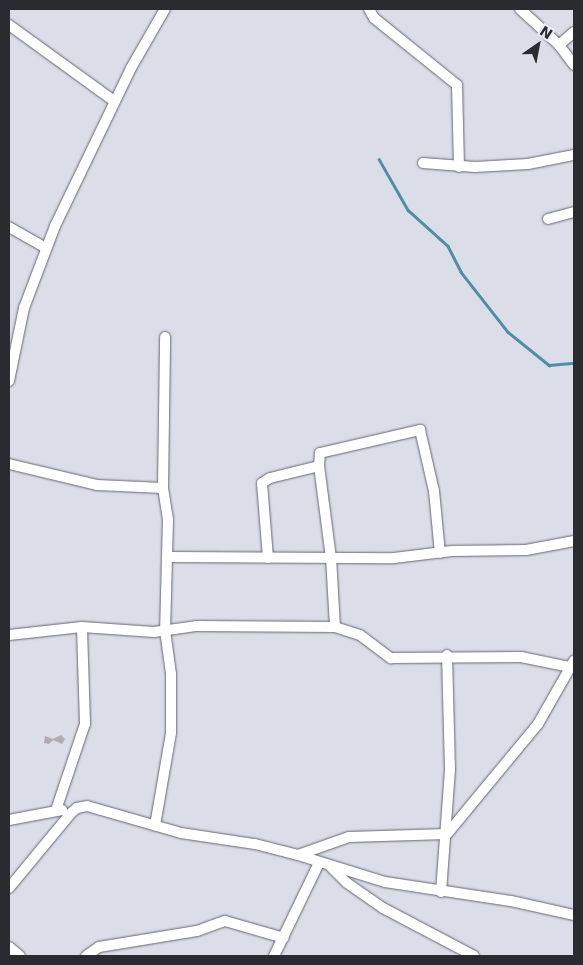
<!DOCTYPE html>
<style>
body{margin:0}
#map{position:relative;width:583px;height:965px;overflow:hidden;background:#dbdde9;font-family:"DejaVu Sans",sans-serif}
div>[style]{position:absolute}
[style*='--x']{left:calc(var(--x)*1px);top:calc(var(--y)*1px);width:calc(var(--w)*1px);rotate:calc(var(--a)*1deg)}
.stream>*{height:2.5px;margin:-1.25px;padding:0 1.25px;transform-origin:1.25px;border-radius:1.25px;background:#508ea3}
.building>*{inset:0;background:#b3a9b1}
.roads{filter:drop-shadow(0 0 1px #656771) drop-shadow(0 0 1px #656771)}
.minor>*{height:10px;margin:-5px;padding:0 5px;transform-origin:5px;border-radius:5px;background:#fff}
span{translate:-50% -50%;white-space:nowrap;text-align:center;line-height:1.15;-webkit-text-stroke:4px #e8eaf7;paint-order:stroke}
.frame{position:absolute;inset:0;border:10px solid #2a2b30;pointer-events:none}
.north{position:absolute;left:513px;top:20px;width:50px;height:50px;-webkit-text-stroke:4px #e8eaf7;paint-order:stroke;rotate:33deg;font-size:14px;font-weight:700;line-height:20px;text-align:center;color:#2a2b30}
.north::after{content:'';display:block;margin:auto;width:18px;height:22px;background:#2a2b30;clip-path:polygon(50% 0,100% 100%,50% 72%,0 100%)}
</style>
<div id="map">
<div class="stream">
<div style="--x:379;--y:159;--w:59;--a:60.4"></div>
<div style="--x:408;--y:210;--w:54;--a:42"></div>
<div style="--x:448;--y:246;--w:29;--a:63"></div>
<div style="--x:461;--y:272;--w:76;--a:51.9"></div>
<div style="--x:508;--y:332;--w:53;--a:38.8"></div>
<div style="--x:549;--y:365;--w:25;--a:-5"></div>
</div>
<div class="building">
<div style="clip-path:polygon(61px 735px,65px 739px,62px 744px,53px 740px,49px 744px,44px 743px,45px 736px,53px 739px)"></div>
</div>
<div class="roads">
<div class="minor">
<div style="--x:369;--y:9;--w:10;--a:61"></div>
<div style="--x:374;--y:18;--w:107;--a:38.9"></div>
<div style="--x:457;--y:85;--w:82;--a:88.6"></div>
<div style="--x:520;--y:9;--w:53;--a:42.7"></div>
<div style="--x:559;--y:45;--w:25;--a:53"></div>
<div style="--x:9;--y:25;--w:130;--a:35.9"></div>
<div style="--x:559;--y:45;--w:20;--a:-41"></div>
<div style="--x:423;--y:163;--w:52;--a:4.4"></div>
<div style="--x:475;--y:167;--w:53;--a:-3.2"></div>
<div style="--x:528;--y:164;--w:47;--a:-11.1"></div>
<div style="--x:548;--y:219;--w:27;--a:-15"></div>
<div style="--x:9;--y:227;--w:43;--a:29.6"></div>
<div style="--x:9;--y:381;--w:75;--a:-78.4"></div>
<div style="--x:24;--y:308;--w:88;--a:-69.3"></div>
<div style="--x:55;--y:226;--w:175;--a:-64.3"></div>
<div style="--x:131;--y:68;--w:68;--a:-60"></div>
<div style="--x:9;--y:464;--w:90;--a:13.4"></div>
<div style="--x:97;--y:485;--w:66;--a:2.6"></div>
<div style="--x:163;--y:488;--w:31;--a:81"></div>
<div style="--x:168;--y:519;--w:111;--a:91.5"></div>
<div style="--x:165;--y:630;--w:44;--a:82.2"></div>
<div style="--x:171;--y:674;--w:59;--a:90"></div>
<div style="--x:171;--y:733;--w:94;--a:99.8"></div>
<div style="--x:163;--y:488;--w:151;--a:-89.2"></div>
<div style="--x:169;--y:557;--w:225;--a:0.3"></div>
<div style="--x:394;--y:558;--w:58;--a:-6.9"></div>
<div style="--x:452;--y:551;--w:74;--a:-0.8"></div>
<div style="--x:526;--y:550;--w:49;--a:-10.6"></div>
<div style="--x:268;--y:558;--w:75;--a:-94.6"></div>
<div style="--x:262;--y:483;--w:9;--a:-32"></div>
<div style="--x:270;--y:478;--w:50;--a:-13.8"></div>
<div style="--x:335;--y:627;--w:26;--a:18"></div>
<div style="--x:360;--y:635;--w:39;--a:37"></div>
<div style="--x:391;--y:658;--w:130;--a:-0.4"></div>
<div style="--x:521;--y:657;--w:54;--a:11.7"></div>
<div style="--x:9;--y:635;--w:73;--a:-6.3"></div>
<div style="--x:82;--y:627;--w:72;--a:4"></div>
<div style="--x:154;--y:632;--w:42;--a:-8.1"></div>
<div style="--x:196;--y:626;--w:139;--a:0.4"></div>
<div style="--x:335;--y:627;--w:69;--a:-93.3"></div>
<div style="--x:331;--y:558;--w:93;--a:-97.4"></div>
<div style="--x:319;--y:466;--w:13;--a:-86"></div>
<div style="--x:320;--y:453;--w:103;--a:-13"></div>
<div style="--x:420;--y:430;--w:63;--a:77.1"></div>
<div style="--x:434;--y:491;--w:62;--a:84.5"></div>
<div style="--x:56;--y:810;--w:91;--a:-71.4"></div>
<div style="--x:85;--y:724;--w:97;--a:-91.8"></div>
<div style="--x:9;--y:820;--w:54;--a:-10.7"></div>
<div style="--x:298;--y:855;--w:54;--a:-19.4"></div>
<div style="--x:349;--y:837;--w:98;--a:-1.8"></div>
<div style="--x:447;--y:834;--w:143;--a:-50.4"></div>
<div style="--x:538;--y:724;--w:73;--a:-60.3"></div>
<div style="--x:331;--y:867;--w:23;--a:45"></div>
<div style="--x:347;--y:883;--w:44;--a:34.8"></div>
<div style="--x:383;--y:908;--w:103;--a:27.8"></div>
<div style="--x:9;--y:888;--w:97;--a:-50.4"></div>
<div style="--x:71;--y:813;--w:8;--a:-40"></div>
<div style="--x:77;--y:808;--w:10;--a:-11"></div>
<div style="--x:87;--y:806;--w:98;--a:16"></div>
<div style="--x:181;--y:833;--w:75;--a:8.5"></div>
<div style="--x:255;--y:844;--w:44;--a:14.3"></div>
<div style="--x:298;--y:855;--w:91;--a:17.2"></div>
<div style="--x:385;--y:882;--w:127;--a:8.6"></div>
<div style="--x:511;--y:901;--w:65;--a:12.5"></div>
<div style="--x:441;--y:892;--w:122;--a:-85.8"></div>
<div style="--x:450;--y:770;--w:115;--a:-91.5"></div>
<div style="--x:9;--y:947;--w:14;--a:39"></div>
<div style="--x:86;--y:956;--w:16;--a:-35"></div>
<div style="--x:99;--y:947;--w:99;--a:-9.3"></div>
<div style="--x:197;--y:931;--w:30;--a:-20"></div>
<div style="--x:225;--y:921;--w:61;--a:16.1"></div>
<div style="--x:274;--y:956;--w:103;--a:-64.2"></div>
</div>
</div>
<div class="frame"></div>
<div class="north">N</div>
</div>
